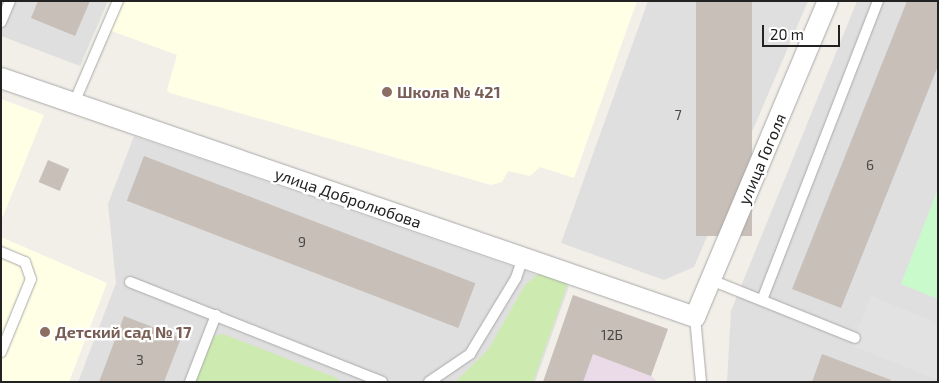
<!DOCTYPE html>
<meta charset="utf-8">
<style>
body{margin:0}
#map{position:relative;width:939px;height:383px;overflow:hidden;background:#f2efe9;font-family:"Exo 2",sans-serif}
div>[style]{position:absolute}
[style*='--x']{left:calc(var(--x)*1px);top:calc(var(--y)*1px);width:calc(var(--w)*1px);rotate:calc(var(--a)*1deg)}
.residential>*{inset:0;background:#e0dfdf}
.industrial>*{inset:0;background:#ebdbe8}
.education>*{inset:0;background:#ffffe5}
.grass>*{inset:0;background:#cdebb0}
.park>*{inset:0;background:#c8facc}
.parking>*{inset:0;background:#e2e2e2}
.building>*{inset:0;background:#c7bfb8;transform-origin:0 0}
.roads{filter:drop-shadow(0 0 1px #a9a9a9) drop-shadow(0 0 1px #a9a9a9)}
.lane>*{height:10px;margin:-5px;padding:0 5px;transform-origin:5px;border-radius:5px;background:#fff}
.street>*{height:20px;margin:-10px;padding:0 10px;transform-origin:10px;border-radius:10px;background:#fff}
.dots>*{width:14px;height:14px;translate:-50% -50%;box-sizing:border-box;border:2px solid #fff;border-radius:50%}
span{translate:-50% -50%;white-space:nowrap;text-align:center;line-height:1.15;-webkit-text-stroke:4.5px #fff;paint-order:stroke}
.number-label{font-size:14px;color:#4b4948}
.number-label span{-webkit-text-stroke-width:0}
.education-label{font-size:16px;color:#785e54;font-weight:700}
.left{translate:0 -50%;text-align:left}
.street-label{font-size:16px;color:#222}
.frame{position:absolute;inset:0;border:2px solid #222;pointer-events:none}
.scale{position:absolute;left:762px;top:25px;width:78px;height:22px;box-sizing:border-box;border:2px solid #222;border-top:0;padding-left:6px;font-size:15px;line-height:18px;white-space:nowrap;color:#222;-webkit-text-stroke:4px #fff;paint-order:stroke}
</style>
<div id="map">
<div class="residential">
<div style="clip-path:polygon(1px 1px,108px 1px,80px 66px,1px 36px)"></div>
<div style="clip-path:polygon(648px 1px,808px 1px,694px 267px,664px 280px,561px 243px)"></div>
<div style="clip-path:polygon(857px 1px,938px 1px,938px 382px,727px 382px,731px 311px)"></div>
<div style="clip-path:polygon(134px 136px,569px 286px,535px 382px,78px 382px,116px 283px,108px 204px)"></div>
</div>
<div class="industrial">
<div style="clip-path:polygon(573px 295px,668px 329px,651px 375px,657px 382px,543px 382px)"></div>
</div>
<div class="education">
<div style="clip-path:polygon(121px 1px,637px 1px,574px 178px,540px 167px,530px 176px,508px 171px,502px 182px,491px 185px,170px 93px,167px 90px,177px 55px,109px 30px)"></div>
<div style="clip-path:polygon(1px 99px,44px 115px,1px 221px)"></div>
<div style="clip-path:polygon(1px 237px,107px 283px,69px 382px,1px 382px)"></div>
</div>
<div class="grass">
<div style="clip-path:polygon(540px 273px,568px 283px,533px 382px,455px 382px,488px 350px,525px 285px)"></div>
<div style="clip-path:polygon(223px 334px,337px 378px,340px 382px,195px 382px,210px 342px,214px 336px)"></div>
</div>
<div class="park">
<div style="clip-path:polygon(938px 189px,938px 299px,901px 284px)"></div>
</div>
<div class="parking">
<div style="clip-path:polygon(871px 296px,938px 323px,938px 380px,852px 346px)"></div>
</div>
<div class="building">
<div style="clip-path:polygon(38px 1px,90px 1px,75px 36px,31px 18px)"></div>
<div style="left:696px;top:1px;width:56px;height:235px"></div>
<div style="clip-path:polygon(907px 1px,938px 1px,938px 66px,841px 308px,792px 289px)"></div>
<div style="left:144px;top:156px;width:355px;height:48px;rotate:21deg"></div>
<div style="left:48px;top:160px;width:23px;height:24px;rotate:23deg"></div>
<div style="clip-path:polygon(573px 295px,668px 329px,651px 376px,593px 354px,583px 382px,543px 382px)"></div>
<div style="clip-path:polygon(124px 316px,181px 338px,164px 382px,99px 382px)"></div>
<div style="clip-path:polygon(822px 354px,891px 380px,891px 382px,812px 382px)"></div>
</div>
<div class="roads">
<div class="lane">
<div style="--x:1;--y:22;--w:23;--a:-67"></div>
<div style="--x:74;--y:103;--w:111;--a:-66.7"></div>
<div style="--x:1;--y:252;--w:26;--a:23"></div>
<div style="--x:25;--y:262;--w:18;--a:71"></div>
<div style="--x:31;--y:279;--w:79;--a:112.3"></div>
<div style="--x:711;--y:280;--w:155;--a:21.9"></div>
<div style="--x:130;--y:282;--w:271;--a:21.6"></div>
<div style="--x:762;--y:300;--w:321;--a:-68.8"></div>
<div style="--x:695;--y:317;--w:65;--a:84.7"></div>
<div style="--x:190;--y:382;--w:72;--a:-68.8"></div>
<div style="--x:429;--y:382;--w:50;--a:-34.3"></div>
<div style="--x:470;--y:354;--w:89;--a:-58.8"></div>
<div style="--x:516;--y:278;--w:21;--a:-71"></div>
</div>
<div class="street">
<div style="--x:1;--y:78;--w:734;--a:19"></div>
<div style="--x:695;--y:317;--w:343;--a:-67.2"></div>
</div>
</div>
<div class="dots">
<div style="left:387px;top:92px;background:#8d6e63"></div>
<div style="left:45px;top:332px;background:#8d6e63"></div>
</div>
<div class="number-label">
<span style="left:678px;top:115px">7</span>
<span style="left:870px;top:165px">6</span>
<span style="left:302px;top:242px">9</span>
<span style="left:612px;top:335px">12Б</span>
<span style="left:140px;top:360px">3</span>
</div>
<div class="education-label">
<span class="left" style="left:397px;top:92px">Школа № 421</span>
<span class="left" style="left:55px;top:332px">Детский сад № 17</span>
</div>
<div class="street-label">
<span style="left:762px;top:159px;rotate:-67deg">улица Гоголя</span>
<span style="left:348px;top:198px;rotate:19deg">улица Добролюбова</span>
</div>
<div class="frame"></div>
<div class="scale">20 m</div>
</div>
